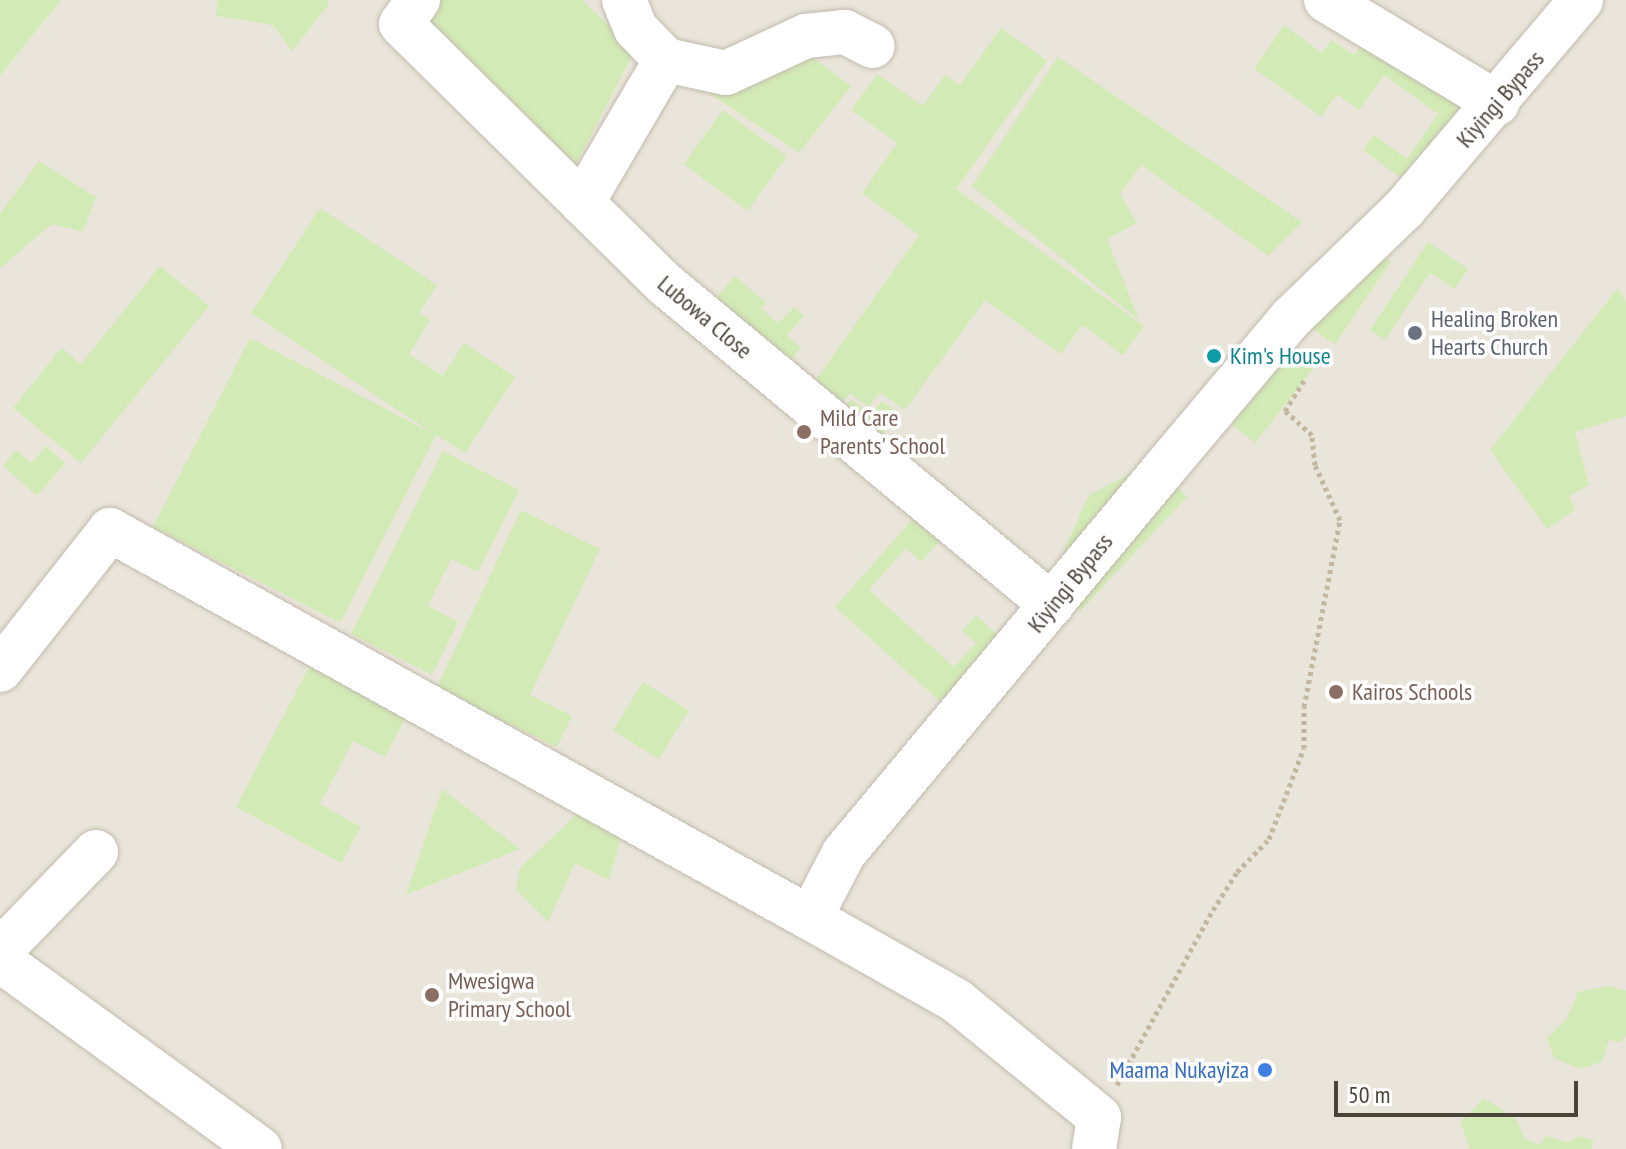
<!DOCTYPE html>
<style>
body{margin:0}
#map{position:relative;width:1626px;height:1149px;overflow:hidden;background:#f6f3ec;font-family:"PT Sans Narrow",sans-serif}
div>[style]{position:absolute}
[style*='--x']{left:calc(var(--x)*1px);top:calc(var(--y)*1px);width:calc(var(--w)*1px);rotate:calc(var(--a)*1deg)}
.residential>*{inset:0;background:#eae5da}
.green>*{inset:0;background:#d2eab5;transform-origin:0 0}
.path>*{height:5px;margin-top:-2.5px;transform-origin:0;background:repeating-linear-gradient(90deg,#c4b79f 0 4px,transparent 0 8px)}
.roads{filter:drop-shadow(0 0 2px #c2bbae) drop-shadow(0 0 2px #c2bbae)}
.minor>*{height:44px;margin:-22px;padding:0 22px;transform-origin:22px;border-radius:22px;background:#fff}
.dots>*{width:22px;height:22px;translate:-50% -50%;box-sizing:border-box;border:4px solid #fff;border-radius:50%}
span{translate:-50% -50%;white-space:nowrap;text-align:center;line-height:1.15;-webkit-text-stroke:7px #fff;paint-order:stroke}
.street-label{font-size:24px;color:#4b4439}
.worship-label{font-size:24px;color:#5b616d}
.left{translate:0 -50%;text-align:left}
.culture-label{font-size:24px;color:#0d838f}
.education-label{font-size:24px;color:#785e54}
.shop-label{font-size:24px;color:#366cbe}
.right{translate:-100% -50%;text-align:right}
.scale{position:absolute;left:1334px;top:1081px;width:244px;height:36px;box-sizing:border-box;border:4px solid #4b4439;border-top:0;padding-left:10px;font-size:24px;line-height:28px;white-space:nowrap;color:#4b4439;-webkit-text-stroke:6px #fff;paint-order:stroke}
</style>
<div id="map">
<div class="residential">
<div style="clip-path:polygon(61px 0,1626px 0,1626px 1149px,0 1149px,0 76px)"></div>
</div>
<div class="green">
<div style="clip-path:polygon(0 0,61px 0,0 76px)"></div>
<div style="clip-path:polygon(218px 0,327px 0,329px 4px,292px 51px,273px 25px,216px 16px)"></div>
<div style="clip-path:polygon(434px 0,582px 0,635px 50px,573px 170px,416px 24px)"></div>
<div style="clip-path:polygon(1284px 25px,1322px 53px,1332px 40px,1354px 55px,1370px 33px,1489px 120px,1431px 200px,1363px 150px,1374px 135px,1407px 159px,1438px 114px,1384px 75px,1359px 110px,1337px 94px,1321px 117px,1254px 68px)"></div>
<div style="clip-path:polygon(1001px 28px,1047px 61px,956px 189px,1144px 326px,1123px 355px,1082px 325px,1061px 354px,985px 300px,905px 410px,880px 392px,869px 407px,850px 393px,838px 409px,810px 388px,919px 235px,862px 193px,897px 143px,851px 110px,877px 74px,923px 106px,945px 75px,960px 85px)"></div>
<div style="clip-path:polygon(798px 47px,851px 86px,799px 153px,694px 83px)"></div>
<div style="clip-path:polygon(1058px 57px,1302px 222px,1268px 256px,1141px 165px,1120px 194px,1137px 223px,1107px 239px,1139px 320px,972px 186px)"></div>
<div style="left:723px;top:110px;width:79px;height:67px;rotate:36deg"></div>
<div style="clip-path:polygon(39px 161px,96px 197px,83px 232px,52px 224px,0 268px,0 214px)"></div>
<div style="clip-path:polygon(320px 208px,437px 285px,419px 313px,430px 320px,409px 354px,443px 376px,464px 343px,515px 377px,465px 453px,436px 435px,340px 623px,153px 527px,250px 338px,434px 434px,251px 313px)"></div>
<div style="left:1352px;top:235px;width:47px;height:100px;rotate:34deg"></div>
<div style="clip-path:polygon(1428px 242px,1468px 269px,1455px 289px,1430px 273px,1385px 340px,1370px 330px)"></div>
<div style="clip-path:polygon(160px 266px,209px 306px,81px 463px,13px 408px,61px 348px,81px 364px)"></div>
<div style="clip-path:polygon(735px 276px,766px 303px,761px 308px,778px 323px,794px 307px,804px 316px,787px 335px,801px 348px,786px 365px,709px 306px)"></div>
<div style="clip-path:polygon(1618px 288px,1626px 302px,1626px 416px,1575px 432px,1589px 485px,1569px 496px,1575px 510px,1547px 529px,1490px 450px)"></div>
<div style="left:1279px;top:341px;width:44px;height:95px;rotate:38deg"></div>
<div style="clip-path:polygon(851px 399px,871px 414px,882px 401px,898px 413px,875px 445px,838px 416px)"></div>
<div style="clip-path:polygon(46px 446px,65px 463px,37px 496px,3px 466px,16px 450px,31px 463px)"></div>
<div style="clip-path:polygon(443px 451px,519px 490px,478px 572px,451px 559px,428px 606px,458px 622px,432px 675px,351px 634px)"></div>
<div style="clip-path:polygon(1153px 462px,1187px 497px,1080px 611px,1051px 578px,1089px 495px)"></div>
<div style="clip-path:polygon(521px 510px,600px 549px,530px 695px,572px 716px,557px 747px,436px 689px)"></div>
<div style="clip-path:polygon(920px 511px,946px 534px,921px 562px,906px 548px,869px 590px,954px 667px,976px 643px,962px 631px,976px 615px,1012px 648px,953px 713px,835px 607px)"></div>
<div style="clip-path:polygon(313px 659px,409px 710px,385px 757px,353px 741px,320px 804px,361px 827px,341px 863px,236px 807px)"></div>
<div style="left:643px;top:682px;width:54px;height:57px;rotate:32deg"></div>
<div style="clip-path:polygon(442px 789px,520px 849px,406px 895px)"></div>
<div style="clip-path:polygon(577px 814px,622px 834px,609px 880px,575px 863px,548px 922px,516px 889px,520px 868px)"></div>
<div style="clip-path:polygon(1609px 986px,1626px 991px,1626px 1035px,1621px 1042px,1609px 1040px,1602px 1062px,1580px 1069px,1554px 1058px,1547px 1038px,1566px 1020px,1578px 992px)"></div>
<div style="clip-path:polygon(1484px 1098px,1517px 1120px,1524px 1138px,1539px 1145px,1547px 1136px,1568px 1143px,1579px 1136px,1594px 1141px,1591px 1149px,1470px 1149px,1460px 1122px)"></div>
</div>
<div class="path">
<div style="--x:1117;--y:1085;--w:200;--a:-61.3"></div>
<div style="--x:1213;--y:910;--w:45;--a:-57.7"></div>
<div style="--x:1237;--y:872;--w:46;--a:-45.9"></div>
<div style="--x:1269;--y:839;--w:97;--a:-69"></div>
<div style="--x:1304;--y:748;--w:41;--a:-90"></div>
<div style="--x:1304;--y:707;--w:190;--a:-79.1"></div>
<div style="--x:1340;--y:520;--w:60;--a:-114.4"></div>
<div style="--x:1315;--y:465;--w:30;--a:-96"></div>
<div style="--x:1312;--y:435;--w:36;--a:-138"></div>
<div style="--x:1285;--y:411;--w:36;--a:-58"></div>
</div>
<div class="roads">
<div class="minor">
<div style="--x:418;--y:0;--w:29;--a:125"></div>
<div style="--x:401;--y:24;--w:372;--a:44.6"></div>
<div style="--x:666;--y:285;--w:501;--a:39.66"></div>
<div style="--x:624;--y:0;--w:31;--a:68"></div>
<div style="--x:636;--y:29;--w:43;--a:45.9"></div>
<div style="--x:1326;--y:0;--w:200;--a:31.1"></div>
<div style="--x:582;--y:203;--w:166;--a:-59.6"></div>
<div style="--x:666;--y:60;--w:61;--a:12.2"></div>
<div style="--x:726;--y:73;--w:88;--a:-24.8"></div>
<div style="--x:806;--y:36;--w:39;--a:-6"></div>
<div style="--x:845;--y:32;--w:31;--a:27"></div>
<div style="--x:0;--y:670;--w:178;--a:-51.8"></div>
<div style="--x:110;--y:530;--w:800;--a:29"></div>
<div style="--x:0;--y:951;--w:138;--a:-45.9"></div>
<div style="--x:0;--y:960;--w:321;--a:36"></div>
<div style="--x:1094;--y:1149;--w:32;--a:-81"></div>
<div style="--x:1099;--y:1117;--w:183;--a:-140.8"></div>
<div style="--x:957;--y:1001;--w:169;--a:-150.5"></div>
<div style="--x:810;--y:918;--w:73;--a:-62.4"></div>
<div style="--x:844;--y:853;--w:498;--a:-50.2"></div>
<div style="--x:1163;--y:470;--w:199;--a:-49.9"></div>
<div style="--x:1291;--y:318;--w:157;--a:-44"></div>
<div style="--x:1404;--y:209;--w:274;--a:-49.7"></div>
</div>
</div>
<div class="dots">
<div style="left:1415px;top:333px;background:#6b7280"></div>
<div style="left:1214px;top:356px;background:#0f9aa8"></div>
<div style="left:804px;top:432px;background:#8d6e63"></div>
<div style="left:1336px;top:692px;background:#8d6e63"></div>
<div style="left:432px;top:995px;background:#8d6e63"></div>
<div style="left:1265px;top:1070px;background:#3f7fe0"></div>
</div>
<div class="street-label">
<span style="left:1500px;top:99px;rotate:-49deg">Kiyingi Bypass</span>
<span style="left:705px;top:317px;rotate:40deg">Lubowa Close</span>
<span style="left:1070px;top:583px;rotate:-51deg">Kiyingi Bypass</span>
</div>
<div class="worship-label">
<span class="left" style="left:1431px;top:333px">Healing Broken<br>Hearts Church</span>
</div>
<div class="culture-label">
<span class="left" style="left:1230px;top:356px">Kim's House</span>
</div>
<div class="education-label">
<span class="left" style="left:820px;top:432px">Mild Care<br>Parents' School</span>
<span class="left" style="left:1352px;top:692px">Kairos Schools</span>
<span class="left" style="left:448px;top:995px">Mwesigwa<br>Primary School</span>
</div>
<div class="shop-label">
<span class="right" style="left:1249px;top:1070px">Maama Nukayiza</span>
</div>
<div class="scale">50 m</div>
</div>
